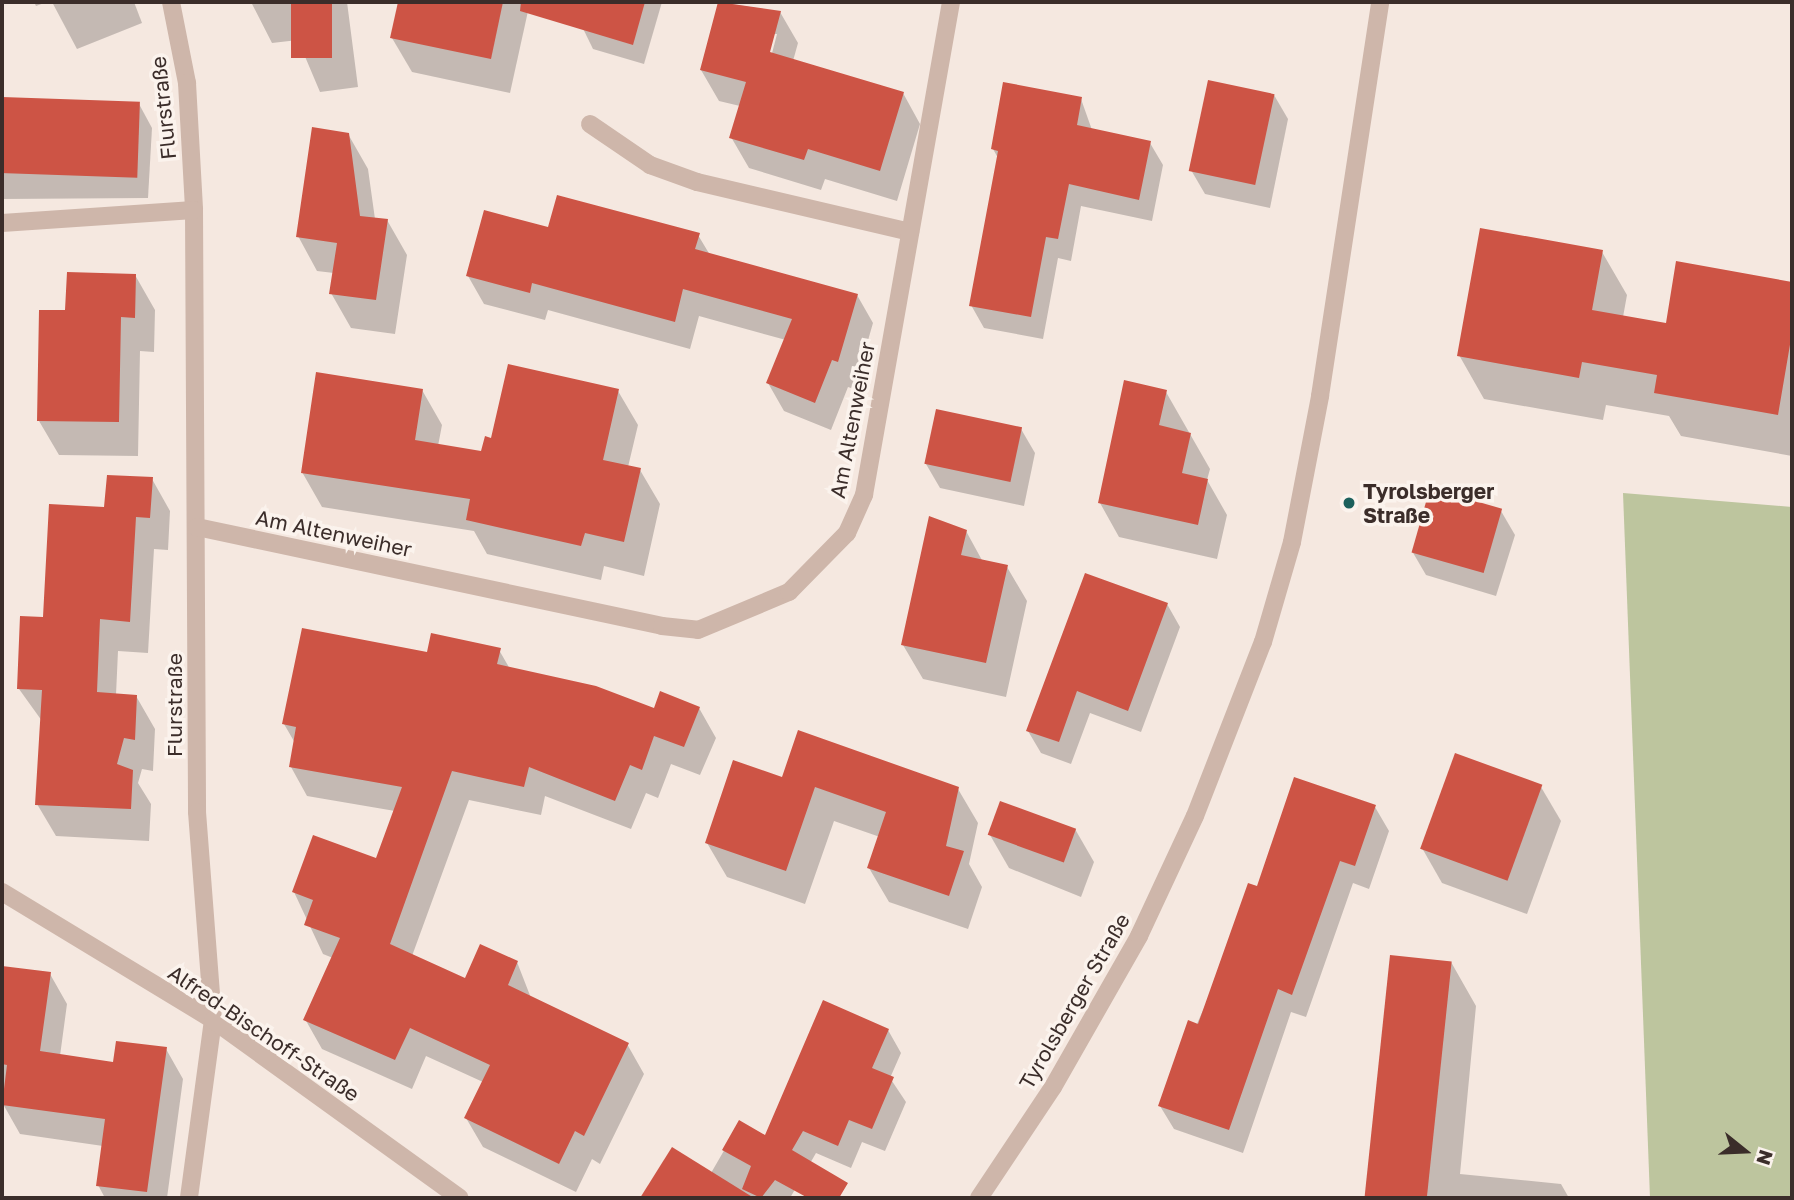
<!DOCTYPE html>
<meta charset="utf-8">
<style>
body{margin:0}
#map{position:relative;width:1794px;height:1200px;overflow:hidden;background:#f5e8e0;font-family:"Golos Text",sans-serif}
div>[style]{position:absolute}
[style*='--x']{left:calc(var(--x)*1px);top:calc(var(--y)*1px);width:calc(var(--w)*1px);rotate:calc(var(--a)*1deg)}
.green>*{inset:0;background:#bdc59e}
.shadow>*{inset:0;background:#0003}
.building>*{inset:0;background:#cd5445;transform-origin:0 0}
.street>*{height:18px;margin:-9px;padding:0 9px;transform-origin:9px;border-radius:9px;background:#ceb6aa}
.dots>*{width:19px;height:19px;translate:-50% -50%;box-sizing:border-box;border:4px solid #fbf3ed;border-radius:50%}
span{translate:-50% -50%;white-space:nowrap;text-align:center;line-height:1.15;-webkit-text-stroke:7px #fbf3ed;paint-order:stroke}
.street-label{font-size:21px;color:#3b2d2a}
.poi-label{font-size:21px;color:#3b2d2a;font-weight:700}
.left{translate:0 -50%;text-align:left}
.frame{position:absolute;inset:0;border:4px solid #3b2d2a;pointer-events:none}
.north{position:absolute;left:1710px;top:1116px;width:70px;height:70px;-webkit-text-stroke:5px #fbf3ed;paint-order:stroke;rotate:108deg;font-size:19px;font-weight:700;line-height:28px;text-align:center;color:#3b2d2a}
.north::after{content:'';display:block;margin:auto;width:24px;height:32px;background:#3b2d2a;clip-path:polygon(50% 0,100% 100%,50% 72%,0 100%)}
</style>
<div id="map">
<div class="green">
<div style="clip-path:polygon(1623px 493px,1792px 507px,1792px 1198px,1650px 1198px)"></div>
</div>
<div class="shadow">
<div style="clip-path:polygon(34px 2px,47px 2px,36px 6px)"></div>
<div style="clip-path:polygon(52px 2px,134px 2px,142px 23px,77px 49px)"></div>
<div style="clip-path:polygon(251px 2px,347px 2px,358px 87px,320px 92px,298px 40px,272px 43px)"></div>
<div style="clip-path:polygon(400px 2px,530px 2px,510px 93px,412px 72px,392px 38px)"></div>
<div style="clip-path:polygon(570px 2px,662px 2px,644px 64px,593px 49px)"></div>
<div style="clip-path:polygon(evenodd,720px 2px,780px 12px,798px 43px,793px 61px,903px 93px,920px 124px,897px 201px,825px 179px,821px 190px,749px 168px,731px 137px,740px 106px,719px 101px,701px 70px,720px 2px,773px 34px,777px 34px,770px 61px,766px 60px,773px 34px)"></div>
<div style="clip-path:polygon(1274px 95px,1288px 119px,1270px 208px,1205px 194px,1191px 170px)"></div>
<div style="clip-path:polygon(2px 98px,139px 104px,152px 128px,148px 198px,2px 199px)"></div>
<div style="clip-path:polygon(1081px 99px,1092px 130px,1150px 143px,1163px 165px,1152px 221px,1081px 206px,1071px 261px,1058px 258px,1043px 339px,984px 328px,971px 305px,998px 158px,993px 149px)"></div>
<div style="clip-path:polygon(348px 134px,368px 169px,375px 219px,387px 220px,407px 255px,395px 334px,351px 328px,331px 293px,334px 273px,317px 271px,298px 236px)"></div>
<div style="clip-path:polygon(549px 230px,698px 235px,710px 255px,857px 295px,873px 323px,854px 389px,848px 387px,831px 430px,784px 411px,768px 383px,786px 340px,699px 316px,690px 349px,548px 310px,545px 320px,484px 304px,468px 276px)"></div>
<div style="clip-path:polygon(1602px 252px,1627px 295px,1623px 317px,1667px 325px,1678px 263px,1792px 283px,1792px 456px,1681px 436px,1669px 416px,1606px 405px,1603px 420px,1484px 399px,1459px 355px)"></div>
<div style="clip-path:polygon(135px 275px,155px 310px,154px 352px,140px 351px,138px 456px,59px 455px,39px 421px,67px 312px)"></div>
<div style="clip-path:polygon(422px 390px,442px 425px,438px 446px,483px 453px,492px 440px,618px 391px,638px 425px,628px 467px,640px 470px,660px 504px,644px 576px,604px 566px,601px 580px,487px 554px,474px 531px,322px 507px,302px 472px)"></div>
<div style="clip-path:polygon(1166px 392px,1210px 469px,1207px 480px,1227px 515px,1217px 559px,1119px 537px,1100px 503px)"></div>
<div style="clip-path:polygon(1021px 429px,1035px 453px,1024px 506px,940px 488px,926px 464px)"></div>
<div style="clip-path:polygon(152px 479px,170px 511px,168px 550px,154px 549px,148px 653px,118px 651px,116px 695px,136px 696px,155px 729px,153px 771px,142px 769px,138px 783px,151px 804px,149px 841px,56px 836px,37px 804px,42px 721px,19px 689px,45px 619px,106px 508px)"></div>
<div style="clip-path:polygon(1501px 511px,1515px 535px,1496px 596px,1426px 575px,1412px 551px)"></div>
<div style="clip-path:polygon(966px 531px,983px 562px,1007px 567px,1027px 601px,1006px 697px,923px 679px,903px 645px)"></div>
<div style="clip-path:polygon(1167px 604px,1180px 627px,1141px 732px,1090px 713px,1071px 764px,1041px 753px,1028px 731px)"></div>
<div style="clip-path:polygon(499px 650px,510px 669px,655px 710px,699px 708px,716px 738px,700px 775px,671px 764px,658px 798px,646px 793px,631px 829px,545px 796px,541px 815px,469px 800px,412px 956px,466px 980px,517px 962px,531px 998px,627px 1044px,644px 1074px,600px 1164px,592px 1159px,576px 1192px,483px 1147px,466px 1118px,483px 1082px,426px 1056px,412px 1089px,322px 1049px,305px 1019px,333px 958px,323px 954px,294px 892px,378px 860px,395px 811px,307px 796px,291px 767px,295px 743px,284px 724px,428px 654px)"></div>
<div style="clip-path:polygon(783px 779px,958px 789px,978px 823px,969px 864px,982px 887px,968px 929px,889px 902px,869px 868px,880px 837px,834px 821px,805px 904px,727px 877px,707px 843px)"></div>
<div style="clip-path:polygon(1541px 787px,1561px 821px,1527px 914px,1442px 883px,1422px 848px)"></div>
<div style="clip-path:polygon(1375px 807px,1389px 831px,1369px 889px,1353px 883px,1306px 1017px,1291px 1012px,1243px 1153px,1174px 1129px,1160px 1106px,1258px 888px)"></div>
<div style="clip-path:polygon(1075px 829px,1094px 862px,1081px 897px,1009px 868px,990px 835px)"></div>
<div style="clip-path:polygon(1392px 957px,1451px 962px,1476px 1006px,1460px 1174px,1561px 1184px,1569px 1198px,1369px 1198px)"></div>
<div style="clip-path:polygon(2px 967px,50px 974px,67px 1004px,60px 1056px,114px 1064px,166px 1049px,183px 1079px,167px 1198px,105px 1198px,98px 1185px,103px 1146px,20px 1134px,3px 1104px)"></div>
<div style="clip-path:polygon(888px 1030px,901px 1053px,890px 1078px,906px 1102px,885px 1151px,862px 1142px,851px 1168px,816px 1153px,790px 1198px,642px 1198px,673px 1149px,711px 1173px,740px 1123px,766px 1138px)"></div>
</div>
<div class="building">
<div style="left:291px;top:2px;width:41px;height:56px"></div>
<div style="clip-path:polygon(398px 2px,503px 2px,491px 59px,390px 38px)"></div>
<div style="clip-path:polygon(521px 2px,645px 2px,633px 45px,520px 11px)"></div>
<div style="clip-path:polygon(718px 2px,781px 11px,770px 52px,904px 92px,880px 171px,808px 149px,804px 160px,729px 138px,746px 82px,700px 70px)"></div>
<div style="left:1208px;top:80px;width:68px;height:93px;rotate:12deg"></div>
<div style="clip-path:polygon(1003px 82px,1082px 97px,1077px 125px,1151px 141px,1139px 200px,1069px 184px,1058px 239px,1046px 237px,1031px 317px,969px 306px,998px 151px,991px 149px)"></div>
<div style="left:2px;top:97px;width:138px;height:76px;rotate:2deg"></div>
<div style="clip-path:polygon(312px 127px,349px 133px,360px 216px,388px 219px,376px 300px,329px 294px,337px 243px,296px 237px)"></div>
<div style="clip-path:polygon(557px 195px,700px 233px,695px 249px,858px 294px,838px 362px,832px 360px,815px 403px,766px 383px,792px 319px,683px 289px,675px 322px,532px 283px,530px 293px,466px 276px,484px 210px,548px 227px)"></div>
<div style="clip-path:polygon(1480px 228px,1603px 250px,1592px 310px,1666px 323px,1676px 261px,1792px 282px,1792px 333px,1778px 415px,1654px 393px,1657px 375px,1582px 362px,1579px 378px,1457px 356px)"></div>
<div style="clip-path:polygon(67px 272px,136px 274px,135px 318px,121px 317px,119px 422px,37px 421px,39px 310px,65px 310px)"></div>
<div style="clip-path:polygon(508px 364px,619px 389px,603px 460px,641px 468px,624px 542px,585px 533px,581px 546px,466px 520px,470px 499px,301px 473px,316px 372px,423px 389px,415px 440px,481px 451px,485px 436px,491px 438px)"></div>
<div style="clip-path:polygon(1124px 380px,1167px 390px,1159px 425px,1191px 433px,1182px 473px,1208px 479px,1198px 525px,1098px 503px)"></div>
<div style="left:936px;top:409px;width:88px;height:56px;rotate:12deg"></div>
<div style="clip-path:polygon(107px 475px,153px 477px,150px 518px,136px 517px,130px 622px,100px 619px,97px 692px,137px 695px,135px 740px,124px 738px,117px 764px,133px 770px,131px 809px,35px 805px,42px 690px,17px 689px,20px 616px,43px 617px,49px 504px,104px 507px)"></div>
<div style="left:1430px;top:488px;width:75px;height:67px;rotate:16deg"></div>
<div style="clip-path:polygon(929px 516px,967px 530px,961px 555px,1008px 565px,986px 663px,901px 645px)"></div>
<div style="clip-path:polygon(1085px 573px,1168px 603px,1128px 711px,1077px 691px,1059px 742px,1026px 731px)"></div>
<div style="clip-path:polygon(302px 628px,427px 652px,431px 633px,501px 648px,497px 664px,596px 686px,654px 708px,660px 691px,700px 707px,684px 747px,654px 736px,642px 770px,630px 765px,615px 801px,529px 767px,524px 787px,452px 771px,390px 944px,465px 978px,480px 944px,518px 961px,508px 985px,629px 1043px,584px 1136px,575px 1131px,559px 1164px,464px 1118px,490px 1065px,410px 1028px,395px 1060px,303px 1020px,340px 938px,304px 925px,313px 900px,292px 892px,313px 835px,376px 858px,402px 787px,289px 767px,296px 727px,282px 724px)"></div>
<div style="clip-path:polygon(798px 730px,959px 787px,946px 846px,964px 851px,949px 896px,867px 868px,886px 812px,815px 787px,786px 871px,705px 843px,733px 760px,782px 777px)"></div>
<div style="left:1455px;top:753px;width:93px;height:102px;rotate:20deg"></div>
<div style="clip-path:polygon(1294px 777px,1376px 805px,1355px 866px,1340px 861px,1292px 995px,1278px 989px,1229px 1130px,1158px 1106px,1188px 1020px,1198px 1024px,1248px 883px,1257px 886px)"></div>
<div style="left:1000px;top:801px;width:81px;height:36px;rotate:20deg"></div>
<div style="left:1390px;top:955px;width:62px;height:244px;rotate:6deg"></div>
<div style="clip-path:polygon(2px 966px,51px 972px,40px 1051px,113px 1062px,116px 1041px,167px 1047px,147px 1192px,96px 1186px,105px 1119px,2px 1105px,7px 1065px,2px 1064px)"></div>
<div style="clip-path:polygon(823px 1000px,889px 1029px,872px 1068px,894px 1077px,872px 1129px,849px 1120px,838px 1146px,803px 1131px,792px 1150px,848px 1183px,839px 1198px,808px 1198px,775px 1180px,761px 1198px,742px 1189px,751px 1166px,722px 1150px,739px 1120px,765px 1135px)"></div>
<div style="clip-path:polygon(672px 1147px,754px 1198px,640px 1198px)"></div>
</div>
<div class="street">
<div style="--x:171;--y:2;--w:83;--a:78.8"></div>
<div style="--x:187;--y:83;--w:127;--a:86.8"></div>
<div style="--x:194;--y:210;--w:602;--a:89.71"></div>
<div style="--x:197;--y:812;--w:209;--a:85.6"></div>
<div style="--x:213;--y:1020;--w:180;--a:97.7"></div>
<div style="--x:590;--y:124;--w:73;--a:34.3"></div>
<div style="--x:650;--y:165;--w:50;--a:19.9"></div>
<div style="--x:697;--y:182;--w:219;--a:13.2"></div>
<div style="--x:2;--y:223;--w:192;--a:-3.9"></div>
<div style="--x:197;--y:527;--w:475;--a:12"></div>
<div style="--x:662;--y:626;--w:36;--a:6"></div>
<div style="--x:698;--y:630;--w:99;--a:-22.7"></div>
<div style="--x:789;--y:592;--w:83;--a:-45.5"></div>
<div style="--x:847;--y:533;--w:42;--a:-65.9"></div>
<div style="--x:864;--y:495;--w:501;--a:-79.99"></div>
<div style="--x:2;--y:892;--w:247;--a:31.2"></div>
<div style="--x:213;--y:1020;--w:304;--a:35.8"></div>
<div style="--x:979;--y:1198;--w:133;--a:-56.3"></div>
<div style="--x:1053;--y:1087;--w:174;--a:-60.3"></div>
<div style="--x:1139;--y:936;--w:132;--a:-65"></div>
<div style="--x:1195;--y:816;--w:187;--a:-68.7"></div>
<div style="--x:1263;--y:642;--w:104;--a:-73.8"></div>
<div style="--x:1292;--y:542;--w:149;--a:-79.1"></div>
<div style="--x:1320;--y:396;--w:399;--a:-81.3"></div>
</div>
<div class="dots">
<div style="left:1349px;top:503px;background:#1c605c"></div>
</div>
<div class="street-label">
<span style="left:163px;top:108px;rotate:-96deg">Flurstraße</span>
<span style="left:852px;top:420px;rotate:-79deg">Am Altenweiher</span>
<span style="left:334px;top:533px;rotate:12deg">Am Altenweiher</span>
<span style="left:174px;top:705px;rotate:-90deg">Flurstraße</span>
<span style="left:1074px;top:1001px;rotate:-60deg">Tyrolsberger Straße</span>
<span style="left:264px;top:1033px;rotate:34deg">Alfred-Bischoff-Straße</span>
</div>
<div class="poi-label">
<span class="left" style="left:1363px;top:503px">Tyrolsberger<br>Straße</span>
</div>
<div class="frame"></div>
<div class="north">N</div>
</div>
